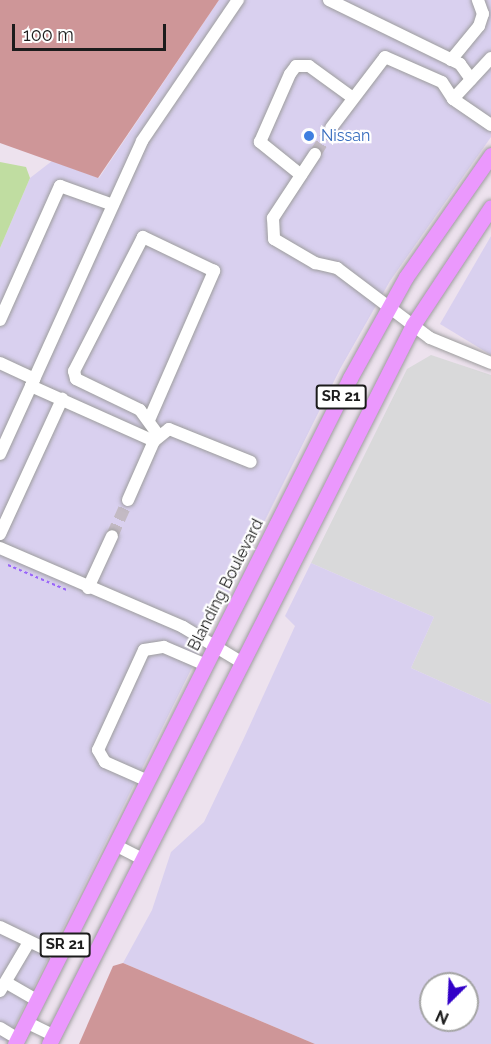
<!DOCTYPE html>
<style>
body{margin:0}
#map{position:relative;width:491px;height:1044px;overflow:hidden;background:#ede2ee;font-family:Raleway,sans-serif}
div>[style]{position:absolute}
[style*='--x']{left:calc(var(--x)*1px);top:calc(var(--y)*1px);width:calc(var(--w)*1px);rotate:calc(var(--a)*1deg)}
.residential>*{inset:0;background:#d9d9da}
.commercial>*{inset:0;background:#d9d0ef}
.forest>*{inset:0;background:#ce9698}
.water>*{inset:0;background:#c0dda1}
.minor-tunnel>*{height:12px;margin-top:-6px;transform-origin:0;background:repeating-linear-gradient(90deg,#c3bac4 0 12px,transparent 0 18px)}
.path>*{height:1.5px;margin-top:-0.75px;transform-origin:0;background:repeating-linear-gradient(90deg,#9a65fb 0 3px,transparent 0 6px)}
.roads{filter:drop-shadow(0 0 2px #9d9d9d) drop-shadow(0 0 2px #9d9d9d)}
.minor>*{height:12px;margin:-6px;padding:0 6px;transform-origin:6px;border-radius:6px;background:#fff}
.major>*{height:15px;margin:-7.5px;padding:0 7.5px;transform-origin:7.5px;border-radius:7.5px;background:#eb98fd}
.dots>*{width:16px;height:16px;translate:-50% -50%;box-sizing:border-box;border:3px solid #fff;border-radius:50%}
span{translate:-50% -50%;white-space:nowrap;text-align:center;line-height:1.15;-webkit-text-stroke:4.5px #fff;paint-order:stroke}
.shield-label span{padding:2px 4px;background:#fff;border:2px solid;border-radius:4px;-webkit-text-stroke-width:0}
.shield-label{font-size:15px;color:#1c1c1c;font-weight:700}
.shop-label{font-size:16px;color:#366cbe}
.left{translate:0 -50%;text-align:left}
.street-label{font-size:16px;color:#1c1c1c}
.north{position:absolute;left:419px;top:972px;width:60px;height:60px;box-sizing:border-box;background:#fff;border:2px solid #a4a4a4;border-radius:50%;rotate:204deg;font-size:16px;font-weight:700;line-height:24px;text-align:center;color:#1c1c1c}
.north::after{content:'';display:block;margin:auto;width:21px;height:27px;background:#3200c8;clip-path:polygon(50% 0,100% 100%,50% 72%,0 100%)}
.scale{position:absolute;left:12px;top:24px;width:154px;height:27px;box-sizing:border-box;border:3px solid #1c1c1c;border-top:0;padding-left:8px;font-size:18px;line-height:21px;white-space:nowrap;color:#1c1c1c;-webkit-text-stroke:4px #fff;paint-order:stroke}
</style>
<div id="map">
<div class="residential">
<div style="clip-path:polygon(431px 355px,491px 375px,491px 704px,411px 668px,434px 617px,311px 563px,407px 369px)"></div>
</div>
<div class="commercial">
<div style="clip-path:polygon(219px 0,491px 0,491px 137px,390px 281px,340px 369px,7px 1041px,0 1040px,0 248px,30px 178px,52px 161px,99px 178px)"></div>
<div style="clip-path:polygon(491px 236px,491px 355px,440px 324px)"></div>
<div style="clip-path:polygon(evenodd,311px 563px,434px 617px,411px 668px,491px 704px,491px 1044px,315px 1044px,123px 963px,152px 910px,171px 852px,204px 822px,244px 738px,295px 626px,285px 616px,311px 563px,431px 984px,467px 984px,467px 1020px,431px 1020px,431px 984px)"></div>
</div>
<div class="forest">
<div style="clip-path:polygon(0 0,219px 0,98px 178px,0 143px)"></div>
<div style="clip-path:polygon(123px 963px,315px 1044px,79px 1044px,113px 966px)"></div>
</div>
<div class="water">
<div style="clip-path:polygon(0 162px,26px 167px,30px 178px,0 248px)"></div>
</div>
<div class="minor-tunnel">
<div style="--x:315;--y:154;--w:31;--a:-58"></div>
<div style="--x:112;--y:536;--w:39;--a:-66"></div>
</div>
<div class="path">
<div style="--x:8;--y:565;--w:64;--a:23"></div>
</div>
<div class="roads">
<div class="minor">
<div style="--x:329;--y:0;--w:146;--a:26"></div>
<div style="--x:460;--y:64;--w:19;--a:54"></div>
<div style="--x:451;--y:60;--w:44;--a:-50.5"></div>
<div style="--x:479;--y:26;--w:13;--a:-72"></div>
<div style="--x:483;--y:14;--w:15;--a:-110"></div>
<div style="--x:453;--y:99;--w:56;--a:-47.2"></div>
<div style="--x:331;--y:128;--w:89;--a:-52.7"></div>
<div style="--x:385;--y:57;--w:62;--a:23.7"></div>
<div style="--x:442;--y:82;--w:20;--a:57"></div>
<div style="--x:453;--y:99;--w:46;--a:34.4"></div>
<div style="--x:315;--y:154;--w:77;--a:123.3"></div>
<div style="--x:273;--y:218;--w:21;--a:87"></div>
<div style="--x:274;--y:239;--w:48;--a:30.3"></div>
<div style="--x:315;--y:263;--w:23;--a:13"></div>
<div style="--x:337;--y:268;--w:116;--a:37"></div>
<div style="--x:430;--y:338;--w:66;--a:22.3"></div>
<div style="--x:301;--y:175;--w:53;--a:-141.2"></div>
<div style="--x:260;--y:142;--w:74;--a:-66.2"></div>
<div style="--x:290;--y:74;--w:10;--a:-53"></div>
<div style="--x:296;--y:66;--w:13;--a:0"></div>
<div style="--x:309;--y:66;--w:54;--a:36"></div>
<div style="--x:0;--y:320;--w:147;--a:-65.9"></div>
<div style="--x:60;--y:186;--w:56;--a:19.7"></div>
<div style="--x:0;--y:363;--w:38;--a:25"></div>
<div style="--x:31;--y:386;--w:269;--a:-65.6"></div>
<div style="--x:142;--y:141;--w:171;--a:-55.8"></div>
<div style="--x:149;--y:420;--w:163;--a:-66.4"></div>
<div style="--x:214;--y:271;--w:79;--a:-154.4"></div>
<div style="--x:143;--y:237;--w:151;--a:117.2"></div>
<div style="--x:74;--y:371;--w:8;--a:76"></div>
<div style="--x:76;--y:379;--w:71;--a:25.8"></div>
<div style="--x:140;--y:410;--w:31;--a:54"></div>
<div style="--x:0;--y:454;--w:75;--a:-65.5"></div>
<div style="--x:31;--y:386;--w:135;--a:24.1"></div>
<div style="--x:128;--y:500;--w:64;--a:-66.2"></div>
<div style="--x:154;--y:441;--w:19;--a:-39"></div>
<div style="--x:169;--y:429;--w:88;--a:21.9"></div>
<div style="--x:0;--y:534;--w:149;--a:-65.3"></div>
<div style="--x:0;--y:548;--w:199;--a:23.3"></div>
<div style="--x:183;--y:627;--w:68;--a:31.1"></div>
<div style="--x:88;--y:588;--w:57;--a:-65.2"></div>
<div style="--x:148;--y:781;--w:47;--a:-156.2"></div>
<div style="--x:105;--y:762;--w:14;--a:-120"></div>
<div style="--x:98;--y:750;--w:110;--a:-65.3"></div>
<div style="--x:144;--y:650;--w:20;--a:-9"></div>
<div style="--x:164;--y:647;--w:46;--a:23.2"></div>
<div style="--x:115;--y:845;--w:30;--a:27"></div>
<div style="--x:0;--y:927;--w:67;--a:25.8"></div>
<div style="--x:7;--y:983;--w:34;--a:30"></div>
<div style="--x:0;--y:991;--w:57;--a:-59.4"></div>
<div style="--x:26;--y:1022;--w:30;--a:26"></div>
<div style="--x:0;--y:1028;--w:21;--a:31"></div>
</div>
<div class="major">
<div style="--x:15;--y:1044;--w:746;--a:-63.3"></div>
<div style="--x:350;--y:378;--w:115;--a:-61"></div>
<div style="--x:406;--y:277;--w:149;--a:-55.1"></div>
<div style="--x:49;--y:1044;--w:806;--a:-63.15"></div>
<div style="--x:413;--y:325;--w:141;--a:-56.5"></div>
</div>
</div>
<div class="dots">
<div style="left:309px;top:136px;background:#3f7fe0"></div>
</div>
<div class="shield-label">
<span style="left:341px;top:397px">SR 21</span>
<span style="left:65px;top:945px">SR 21</span>
</div>
<div class="shop-label">
<span class="left" style="left:321px;top:136px">Nissan</span>
</div>
<div class="street-label">
<span style="left:226px;top:585px;rotate:-63deg">Blanding Boulevard</span>
</div>
<div class="north">N</div>
<div class="scale">100 m</div>
</div>
